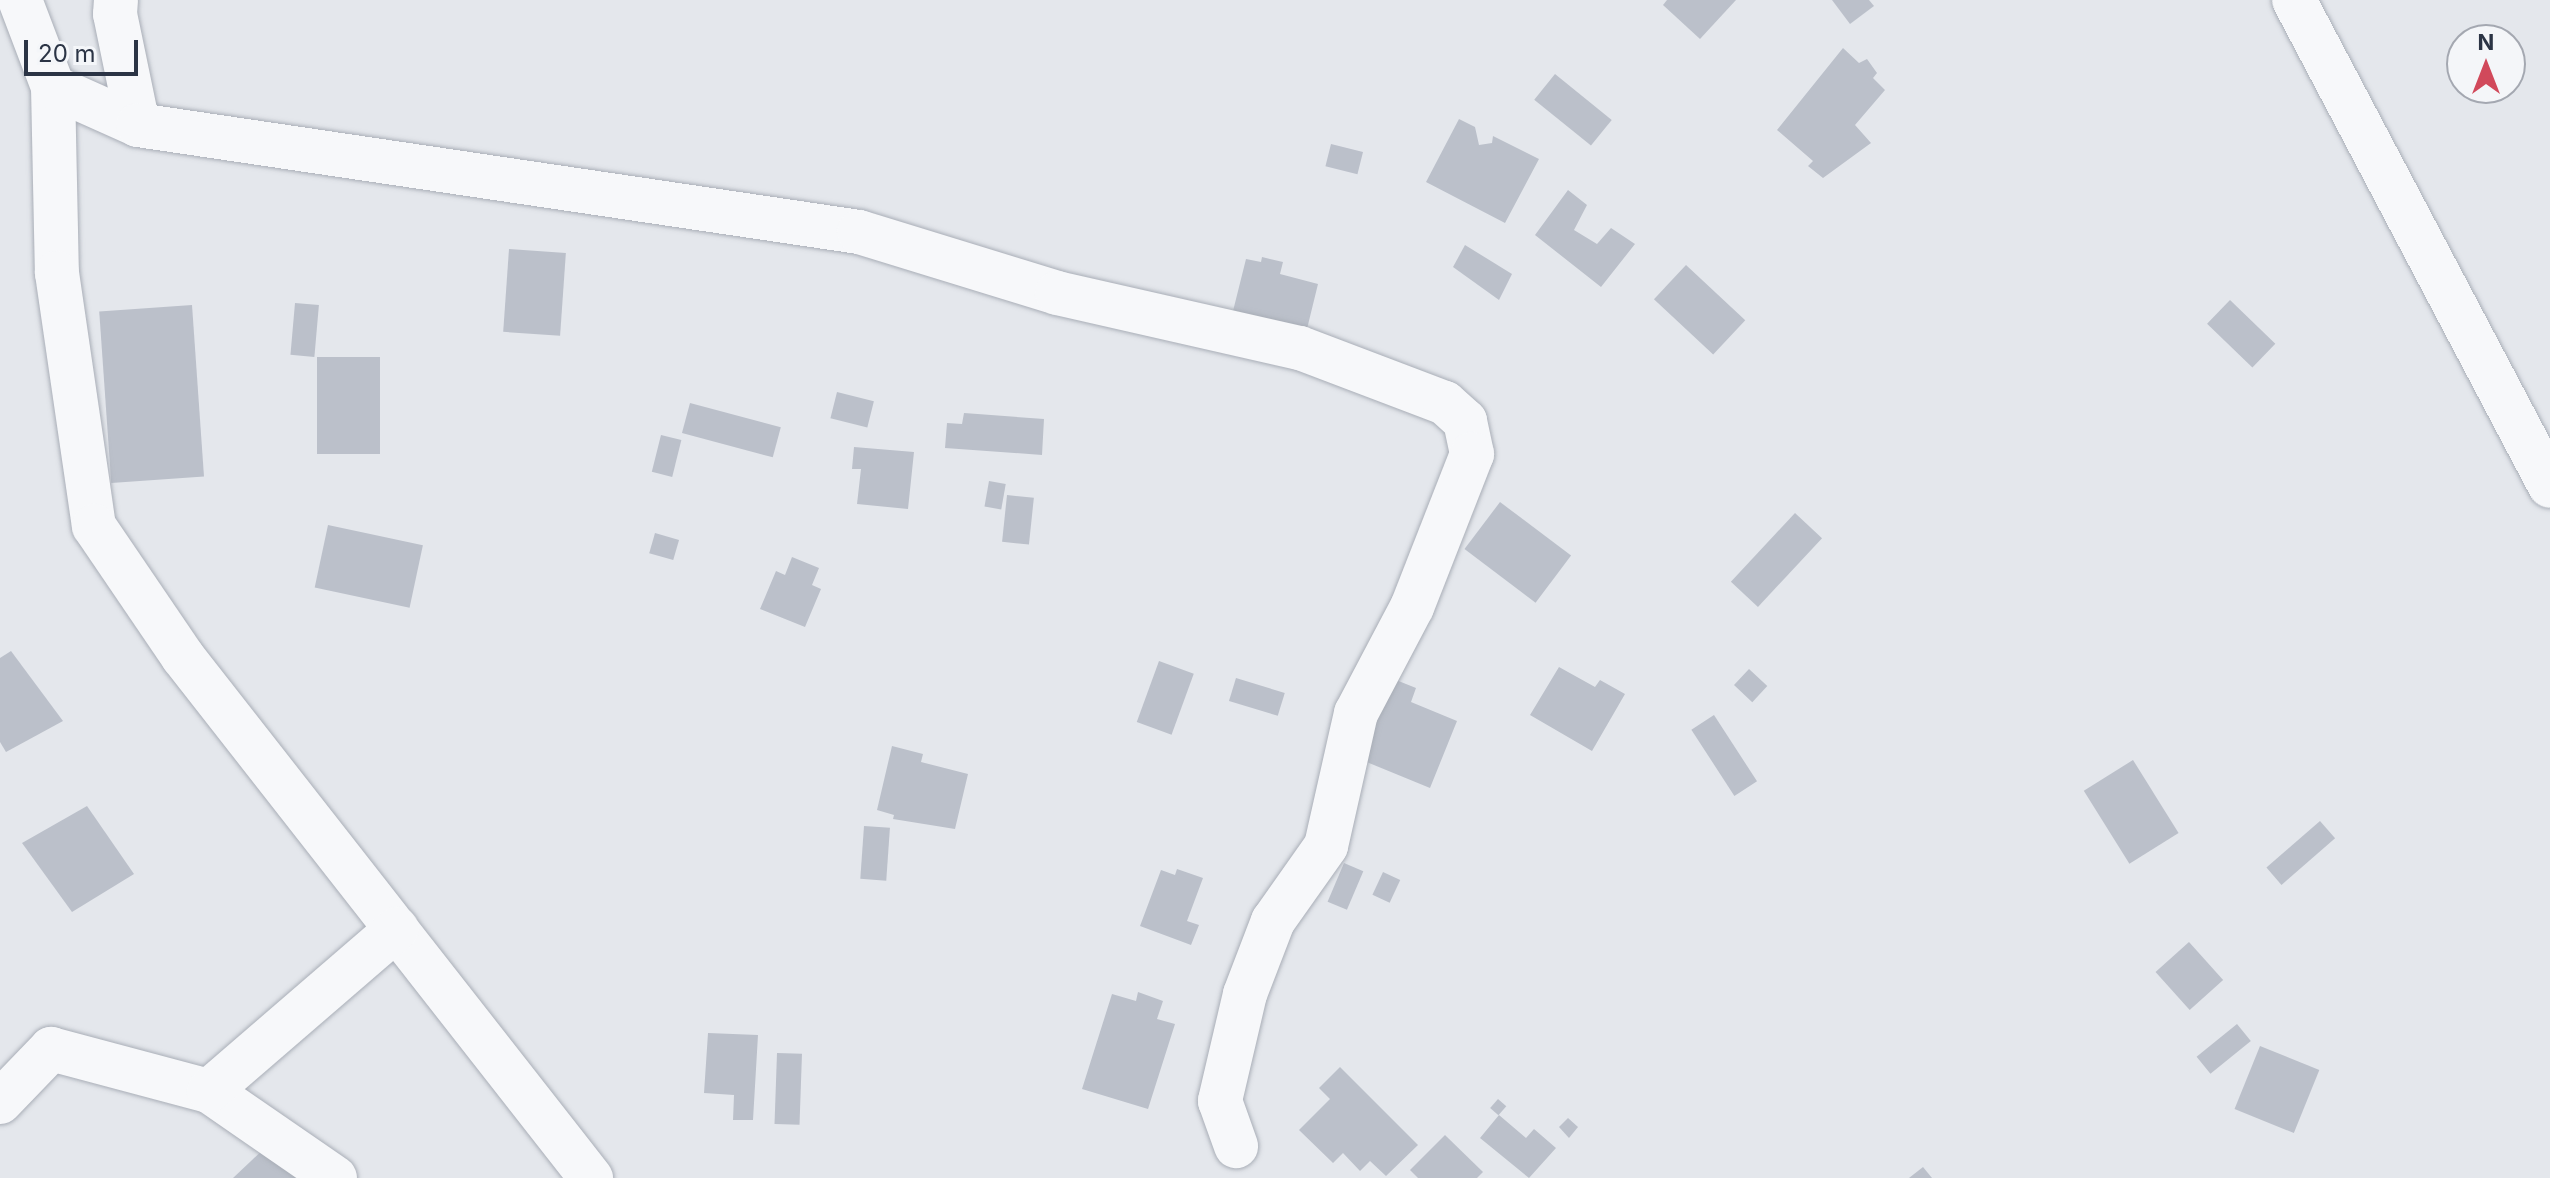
<!DOCTYPE html>
<style>
body{margin:0}
#map{position:relative;width:2550px;height:1178px;overflow:hidden;background:#e4e7ec;font-family:Inter,sans-serif}
div>[style]{position:absolute}
[style*='--x']{left:calc(var(--x)*1px);top:calc(var(--y)*1px);width:calc(var(--w)*1px);rotate:calc(var(--a)*1deg)}
.building>*{inset:0;background:#bbc0ca;transform-origin:0 0}
.roads{filter:drop-shadow(0 0 2px #a9aeb7) drop-shadow(0 0 2px #a9aeb7)}
.minor>*{height:44px;margin:-22px;padding:0 22px;transform-origin:22px;border-radius:22px;background:#f7f8fa}
.tertiary>*{height:44px;margin:-22px;padding:0 22px;transform-origin:22px;border-radius:22px;background:#f7f8fa}
span{translate:-50% -50%;white-space:nowrap;text-align:center;line-height:1.15;-webkit-text-stroke:8px #f4f6f9;paint-order:stroke}
.north{position:absolute;left:2446px;top:24px;width:80px;height:80px;box-sizing:border-box;background:#f4f6f9;border:2px solid #a4a8b1;border-radius:50%;rotate:0deg;font-size:22px;font-weight:700;line-height:32px;text-align:center;color:#2b3445}
.north::after{content:'';display:block;margin:auto;width:28px;height:36px;background:#d1495b;clip-path:polygon(50% 0,100% 100%,50% 72%,0 100%)}
.scale{position:absolute;left:24px;top:40px;width:114px;height:36px;box-sizing:border-box;border:4px solid #2b3445;border-top:0;padding-left:10px;font-size:24px;line-height:28px;white-space:nowrap;color:#2b3445;-webkit-text-stroke:6px #f4f6f9;paint-order:stroke}
</style>
<div id="map">
<div class="building">
<div style="clip-path:polygon(1667px 0,1736px 0,1700px 39px,1663px 5px)"></div>
<div style="clip-path:polygon(1832px 0,1869px 0,1874px 6px,1850px 24px)"></div>
<div style="clip-path:polygon(1843px 48px,1859px 63px,1867px 59px,1877px 73px,1873px 78px,1885px 90px,1855px 125px,1871px 143px,1823px 178px,1808px 166px,1813px 161px,1777px 130px)"></div>
<div style="left:1555px;top:74px;width:73px;height:33px;rotate:39deg"></div>
<div style="clip-path:polygon(1459px 119px,1475px 127px,1479px 145px,1492px 143px,1493px 136px,1539px 159px,1505px 223px,1426px 182px)"></div>
<div style="left:1331px;top:144px;width:33px;height:23px;rotate:14deg"></div>
<div style="clip-path:polygon(1568px 190px,1587px 205px,1574px 230px,1597px 244px,1611px 228px,1635px 244px,1601px 287px,1535px 235px)"></div>
<div style="clip-path:polygon(1465px 245px,1512px 274px,1499px 300px,1453px 267px)"></div>
<div style="left:509px;top:249px;width:57px;height:83px;rotate:4deg"></div>
<div style="clip-path:polygon(1262px 257px,1283px 262px,1280px 274px,1318px 284px,1306px 333px,1232px 315px,1246px 259px,1261px 262px)"></div>
<div style="left:1686px;top:265px;width:81px;height:47px;rotate:43deg"></div>
<div style="left:2230px;top:300px;width:63px;height:33px;rotate:44deg"></div>
<div style="left:295px;top:303px;width:24px;height:52px;rotate:5deg"></div>
<div style="left:192px;top:305px;width:172px;height:93px;rotate:86deg"></div>
<div style="left:317px;top:357px;width:63px;height:97px"></div>
<div style="left:837px;top:392px;width:38px;height:27px;rotate:14deg"></div>
<div style="left:690px;top:403px;width:94px;height:31px;rotate:15deg"></div>
<div style="clip-path:polygon(964px 413px,1044px 419px,1042px 455px,945px 448px,947px 423px,962px 424px)"></div>
<div style="left:661px;top:435px;width:21px;height:38px;rotate:14deg"></div>
<div style="clip-path:polygon(854px 447px,914px 452px,908px 509px,857px 504px,861px 469px,852px 469px)"></div>
<div style="left:989px;top:481px;width:17px;height:26px;rotate:10deg"></div>
<div style="left:1007px;top:495px;width:27px;height:47px;rotate:6deg"></div>
<div style="left:1500px;top:502px;width:89px;height:59px;rotate:37deg"></div>
<div style="left:1795px;top:513px;width:37px;height:94px;rotate:43deg"></div>
<div style="left:328px;top:525px;width:97px;height:64px;rotate:12deg"></div>
<div style="left:655px;top:533px;width:25px;height:21px;rotate:16deg"></div>
<div style="clip-path:polygon(792px 557px,819px 568px,812px 585px,821px 589px,805px 627px,760px 609px,776px 571px,785px 575px)"></div>
<div style="clip-path:polygon(11px 651px,63px 721px,6px 752px,0 742px,0 658px)"></div>
<div style="left:1159px;top:661px;width:37px;height:65px;rotate:20deg"></div>
<div style="clip-path:polygon(1559px 667px,1595px 687px,1600px 680px,1625px 694px,1592px 751px,1530px 715px)"></div>
<div style="left:1749px;top:669px;width:25px;height:22px;rotate:43deg"></div>
<div style="left:1236px;top:678px;width:51px;height:24px;rotate:17deg"></div>
<div style="clip-path:polygon(1391px 678px,1416px 688px,1411px 702px,1457px 721px,1430px 788px,1352px 756px)"></div>
<div style="left:1714px;top:715px;width:79px;height:27px;rotate:57deg"></div>
<div style="clip-path:polygon(892px 746px,923px 754px,921px 762px,968px 774px,955px 829px,893px 819px,894px 815px,877px 810px)"></div>
<div style="left:2133px;top:760px;width:86px;height:58px;rotate:58deg"></div>
<div style="clip-path:polygon(87px 806px,134px 874px,72px 912px,22px 843px)"></div>
<div style="left:2320px;top:821px;width:23px;height:71px;rotate:49deg"></div>
<div style="left:864px;top:826px;width:26px;height:53px;rotate:4deg"></div>
<div style="left:1344px;top:863px;width:21px;height:42px;rotate:23deg"></div>
<div style="clip-path:polygon(1177px 869px,1203px 878px,1187px 921px,1199px 925px,1191px 945px,1140px 926px,1161px 870px,1175px 875px)"></div>
<div style="left:1383px;top:872px;width:19px;height:25px;rotate:25deg"></div>
<div style="left:2189px;top:942px;width:51px;height:45px;rotate:48deg"></div>
<div style="clip-path:polygon(1138px 992px,1163px 1001px,1157px 1019px,1175px 1024px,1148px 1109px,1082px 1089px,1112px 994px,1136px 1001px)"></div>
<div style="left:2237px;top:1024px;width:22px;height:52px;rotate:51deg"></div>
<div style="clip-path:polygon(708px 1033px,758px 1035px,753px 1120px,733px 1120px,734px 1095px,704px 1093px)"></div>
<div style="left:2260px;top:1046px;width:64px;height:68px;rotate:22deg"></div>
<div style="left:777px;top:1053px;width:25px;height:71px;rotate:2deg"></div>
<div style="clip-path:polygon(1340px 1067px,1418px 1145px,1386px 1176px,1370px 1161px,1360px 1171px,1343px 1153px,1333px 1163px,1299px 1130px,1330px 1099px,1319px 1088px)"></div>
<div style="left:1498px;top:1099px;width:11px;height:12px;rotate:41deg"></div>
<div style="clip-path:polygon(1499px 1115px,1526px 1138px,1534px 1129px,1556px 1148px,1529px 1178px,1480px 1138px)"></div>
<div style="clip-path:polygon(1568px 1118px,1578px 1127px,1569px 1138px,1559px 1127px)"></div>
<div style="clip-path:polygon(1445px 1135px,1483px 1172px,1477px 1178px,1418px 1178px,1410px 1170px)"></div>
<div style="clip-path:polygon(267px 1146px,310px 1178px,233px 1178px)"></div>
<div style="clip-path:polygon(1923px 1167px,1932px 1178px,1909px 1178px)"></div>
</div>
<div class="roads">
<div class="minor">
<div style="--x:20;--y:0;--w:93;--a:69.2"></div>
<div style="--x:53;--y:87;--w:186;--a:88.8"></div>
<div style="--x:57;--y:273;--w:256;--a:81.7"></div>
<div style="--x:94;--y:526;--w:158;--a:55.8"></div>
<div style="--x:183;--y:657;--w:662;--a:51.94"></div>
<div style="--x:53;--y:87;--w:93;--a:24.1"></div>
<div style="--x:138;--y:125;--w:113;--a:-101.7"></div>
<div style="--x:115;--y:14;--w:14;--a:-86"></div>
<div style="--x:138;--y:125;--w:729;--a:8.44"></div>
<div style="--x:859;--y:232;--w:207;--a:17.1"></div>
<div style="--x:1057;--y:293;--w:249;--a:12.8"></div>
<div style="--x:1300;--y:348;--w:155;--a:20.8"></div>
<div style="--x:1445;--y:403;--w:27;--a:42"></div>
<div style="--x:1465;--y:421;--w:34;--a:78"></div>
<div style="--x:1472;--y:454;--w:164;--a:111.4"></div>
<div style="--x:1412;--y:607;--w:120;--a:117.8"></div>
<div style="--x:1356;--y:713;--w:136;--a:102.7"></div>
<div style="--x:1326;--y:846;--w:92;--a:125.2"></div>
<div style="--x:1273;--y:921;--w:78;--a:111"></div>
<div style="--x:1245;--y:994;--w:110;--a:103.2"></div>
<div style="--x:1220;--y:1101;--w:48;--a:70.4"></div>
<div style="--x:209;--y:1091;--w:153;--a:34.6"></div>
<div style="--x:0;--y:1102;--w:74;--a:-46.1"></div>
<div style="--x:51;--y:1049;--w:163;--a:14.9"></div>
<div style="--x:209;--y:1091;--w:248;--a:-40.8"></div>
</div>
<div class="tertiary">
<div style="--x:2294;--y:0;--w:549;--a:62.22"></div>
</div>
</div>
<div class="north">N</div>
<div class="scale">20 m</div>
</div>
